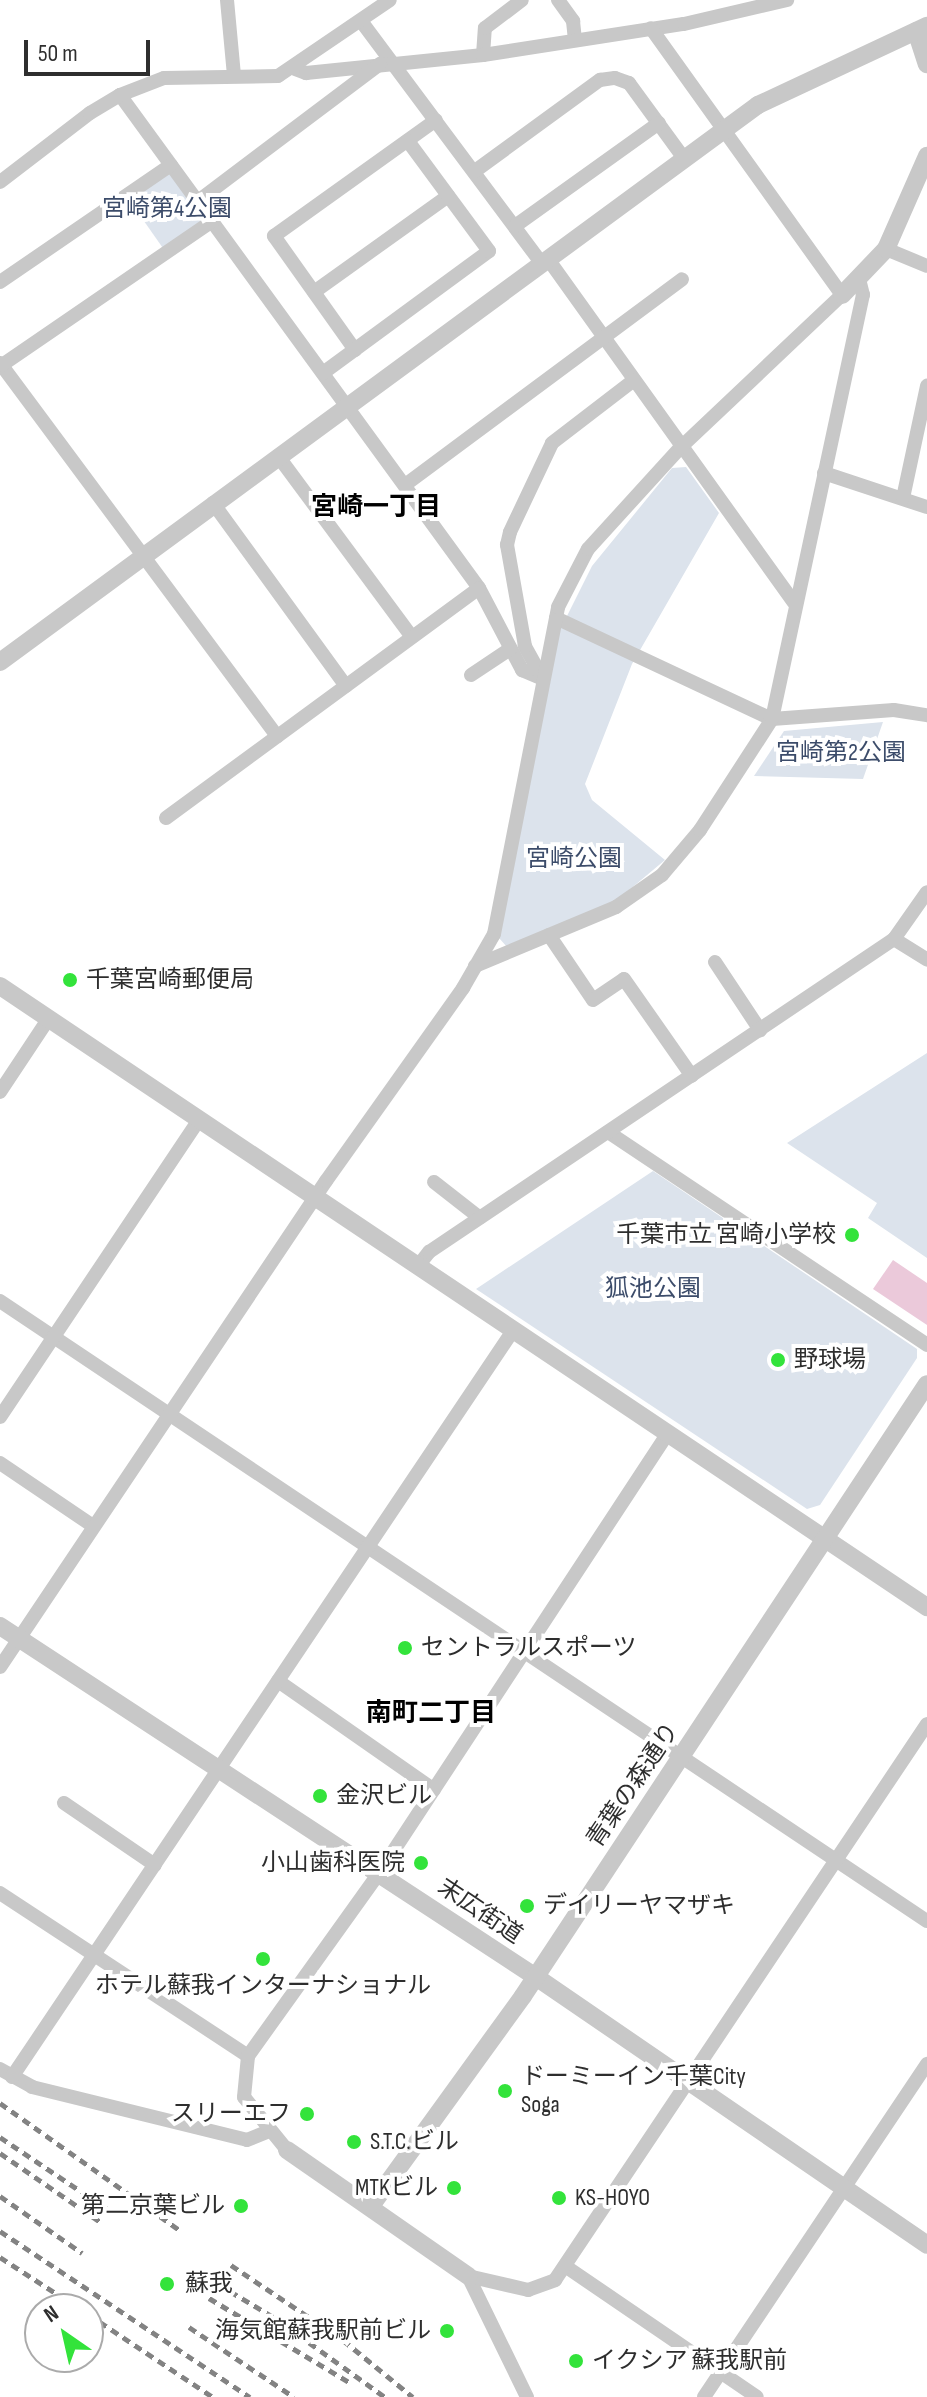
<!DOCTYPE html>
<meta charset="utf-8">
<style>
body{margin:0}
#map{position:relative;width:927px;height:2397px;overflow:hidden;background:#fff;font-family:"Sofia Sans Condensed","Noto Sans JP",sans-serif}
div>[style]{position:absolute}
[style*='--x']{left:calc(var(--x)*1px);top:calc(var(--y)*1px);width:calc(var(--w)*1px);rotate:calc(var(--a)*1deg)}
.green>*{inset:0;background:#dce3ec;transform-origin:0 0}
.water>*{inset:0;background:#ebc9da}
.minor>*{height:14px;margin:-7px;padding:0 7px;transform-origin:7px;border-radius:7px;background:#c8c8c8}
.tertiary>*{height:18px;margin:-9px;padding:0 9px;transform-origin:9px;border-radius:9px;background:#c8c8c8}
.rail>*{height:5px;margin-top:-2.5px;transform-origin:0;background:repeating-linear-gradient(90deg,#838383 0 8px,transparent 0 14px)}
.dots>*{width:22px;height:22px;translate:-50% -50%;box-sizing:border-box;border:4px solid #fff;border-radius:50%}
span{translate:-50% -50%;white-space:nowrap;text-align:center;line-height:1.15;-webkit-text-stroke:8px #fff;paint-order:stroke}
.park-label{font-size:24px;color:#3c4c6a}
.poi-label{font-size:24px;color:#2e2e2e}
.left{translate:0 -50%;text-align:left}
.right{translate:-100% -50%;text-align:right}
.street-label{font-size:24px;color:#2e2e2e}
.neighbourhood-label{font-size:26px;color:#000;font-weight:700}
.north{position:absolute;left:24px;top:2293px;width:80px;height:80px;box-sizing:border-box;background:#fff;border:2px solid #ababab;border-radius:50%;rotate:326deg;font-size:22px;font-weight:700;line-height:32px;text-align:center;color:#2e2e2e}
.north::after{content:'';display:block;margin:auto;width:28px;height:36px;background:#33e33b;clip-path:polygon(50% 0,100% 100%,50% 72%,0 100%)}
.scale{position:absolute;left:24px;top:40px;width:126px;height:36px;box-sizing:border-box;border:4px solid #2e2e2e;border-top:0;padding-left:10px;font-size:24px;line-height:28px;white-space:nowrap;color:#2e2e2e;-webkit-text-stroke:6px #fff;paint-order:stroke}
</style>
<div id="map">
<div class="green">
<div style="left:173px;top:170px;width:58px;height:53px;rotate:55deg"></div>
<div style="clip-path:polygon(686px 467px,719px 513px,632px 664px,585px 784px,592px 800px,665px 860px,610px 906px,507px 947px,499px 938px,558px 634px,592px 566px,672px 468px)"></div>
<div style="clip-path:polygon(883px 722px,863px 779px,754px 776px,784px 731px)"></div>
<div style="clip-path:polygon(927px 1053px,927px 1258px,868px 1218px,877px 1203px,787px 1143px)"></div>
<div style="clip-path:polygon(653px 1171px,917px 1349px,917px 1358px,820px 1505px,807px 1509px,476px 1289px)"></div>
</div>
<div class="water">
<div style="clip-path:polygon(893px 1260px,927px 1283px,927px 1325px,873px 1289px)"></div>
</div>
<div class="minor">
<div style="--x:227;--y:0;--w:75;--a:84.7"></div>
<div style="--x:558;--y:0;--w:26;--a:54"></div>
<div style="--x:573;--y:21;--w:19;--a:84"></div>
<div style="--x:361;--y:21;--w:303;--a:53.3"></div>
<div style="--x:483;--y:55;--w:27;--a:-86"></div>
<div style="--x:485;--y:28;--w:46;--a:-37.1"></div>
<div style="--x:295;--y:69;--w:12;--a:20"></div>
<div style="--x:306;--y:73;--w:178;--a:-5.8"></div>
<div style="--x:483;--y:55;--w:203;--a:-8.8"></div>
<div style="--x:684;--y:24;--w:106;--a:-13.1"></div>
<div style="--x:120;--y:95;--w:610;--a:53.94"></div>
<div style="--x:479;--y:588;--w:93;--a:62.3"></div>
<div style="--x:522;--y:670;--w:23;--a:23"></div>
<div style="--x:475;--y:171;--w:155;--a:-36.1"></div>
<div style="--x:600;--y:80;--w:15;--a:-8"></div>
<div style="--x:615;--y:78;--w:15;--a:20"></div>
<div style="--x:629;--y:83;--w:92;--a:53.9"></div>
<div style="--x:0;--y:182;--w:113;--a:-37.5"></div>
<div style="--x:90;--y:113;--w:35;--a:-31"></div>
<div style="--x:120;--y:95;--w:47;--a:-21.1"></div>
<div style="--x:164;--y:78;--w:114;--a:-1"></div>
<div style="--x:278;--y:76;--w:135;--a:-34.2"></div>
<div style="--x:198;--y:201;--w:228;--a:-37"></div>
<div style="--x:515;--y:226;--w:177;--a:-35.6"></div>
<div style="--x:886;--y:249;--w:44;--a:22.5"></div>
<div style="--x:548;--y:259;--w:422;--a:54.4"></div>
<div style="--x:0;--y:282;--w:207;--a:-34.4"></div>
<div style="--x:314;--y:292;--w:165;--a:-35.6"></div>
<div style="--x:355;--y:350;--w:140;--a:-125.4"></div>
<div style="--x:274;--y:236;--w:199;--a:-35.6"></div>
<div style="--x:0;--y:363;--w:465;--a:53.4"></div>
<div style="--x:2;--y:365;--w:255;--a:-34.4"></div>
<div style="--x:323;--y:373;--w:206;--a:-36.3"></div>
<div style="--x:489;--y:251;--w:137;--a:-126.4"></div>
<div style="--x:278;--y:456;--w:225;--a:53.5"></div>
<div style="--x:824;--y:473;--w:108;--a:18.3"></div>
<div style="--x:405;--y:485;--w:345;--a:-36.6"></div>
<div style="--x:903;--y:498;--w:115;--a:-77.9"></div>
<div style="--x:213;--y:503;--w:226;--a:54"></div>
<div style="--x:556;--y:618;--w:238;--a:25.1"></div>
<div style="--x:772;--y:719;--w:122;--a:-4.2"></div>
<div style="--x:894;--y:710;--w:33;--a:9"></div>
<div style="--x:471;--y:675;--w:47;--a:-33.7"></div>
<div style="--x:543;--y:679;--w:38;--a:-119"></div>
<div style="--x:525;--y:646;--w:103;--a:-100.1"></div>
<div style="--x:507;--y:545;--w:13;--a:-77"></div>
<div style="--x:510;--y:532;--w:98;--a:-64.7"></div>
<div style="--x:552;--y:443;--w:103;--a:-37.5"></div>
<div style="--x:166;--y:818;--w:388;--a:-36.3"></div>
<div style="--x:549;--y:935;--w:78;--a:55.9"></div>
<div style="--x:593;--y:1000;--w:37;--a:-34"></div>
<div style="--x:624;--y:979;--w:118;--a:55"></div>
<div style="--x:894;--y:939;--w:39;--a:32"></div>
<div style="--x:715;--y:962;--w:82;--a:56.5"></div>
<div style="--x:475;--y:966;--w:153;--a:-22.7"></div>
<div style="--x:616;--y:907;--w:56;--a:-34.8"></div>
<div style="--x:662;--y:875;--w:59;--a:-49.8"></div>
<div style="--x:700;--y:830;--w:132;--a:-57"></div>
<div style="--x:772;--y:719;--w:434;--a:-77.9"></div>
<div style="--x:863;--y:295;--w:16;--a:-104"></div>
<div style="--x:0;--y:1092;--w:89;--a:-56.5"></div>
<div style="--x:608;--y:1132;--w:384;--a:33.7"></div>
<div style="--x:434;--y:1182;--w:58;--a:38"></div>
<div style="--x:418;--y:1266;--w:18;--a:-52"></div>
<div style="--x:429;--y:1252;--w:561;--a:-33.95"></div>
<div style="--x:894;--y:939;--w:57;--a:-54.9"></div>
<div style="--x:0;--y:1301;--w:1115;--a:33.78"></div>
<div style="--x:0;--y:1417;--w:356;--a:-56.2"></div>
<div style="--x:0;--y:1463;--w:112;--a:34.1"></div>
<div style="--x:0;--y:1667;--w:585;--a:-56.15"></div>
<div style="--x:326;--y:1181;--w:237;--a:-54.6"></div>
<div style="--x:463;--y:988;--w:62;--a:-60.1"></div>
<div style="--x:494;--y:934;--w:333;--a:-78.9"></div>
<div style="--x:558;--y:607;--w:65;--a:-62.7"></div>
<div style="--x:588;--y:549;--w:137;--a:-47.7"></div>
<div style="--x:680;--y:448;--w:223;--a:-43.4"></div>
<div style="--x:842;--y:295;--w:328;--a:-125.6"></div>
<div style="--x:278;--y:1681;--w:190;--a:34.9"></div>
<div style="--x:64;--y:1803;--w:110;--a:34.3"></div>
<div style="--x:0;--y:1893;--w:297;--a:33.3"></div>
<div style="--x:0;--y:2069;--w:37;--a:29"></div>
<div style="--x:32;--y:2087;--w:221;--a:13.8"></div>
<div style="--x:247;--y:2140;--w:22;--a:-22"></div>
<div style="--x:12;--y:2077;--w:901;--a:-56.13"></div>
<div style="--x:287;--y:2150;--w:68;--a:-129.1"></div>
<div style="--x:244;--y:2097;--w:41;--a:-84.4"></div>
<div style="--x:248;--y:2056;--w:225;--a:-54.4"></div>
<div style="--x:379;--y:1873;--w:526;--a:-56.7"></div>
<div style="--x:565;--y:2266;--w:232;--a:34.3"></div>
<div style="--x:527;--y:2397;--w:135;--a:-116"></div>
<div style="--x:468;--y:2276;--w:62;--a:13.1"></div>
<div style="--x:528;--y:2290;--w:29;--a:-20"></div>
<div style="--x:555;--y:2280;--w:669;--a:-56.21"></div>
<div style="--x:704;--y:2397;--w:401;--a:-56.2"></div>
</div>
<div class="tertiary">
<div style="--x:916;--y:31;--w:35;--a:72"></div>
<div style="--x:842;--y:295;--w:64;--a:-46.3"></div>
<div style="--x:886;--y:249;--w:102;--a:-66.2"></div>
<div style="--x:0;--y:662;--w:941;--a:-36.31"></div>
<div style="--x:758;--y:105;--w:187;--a:-25.1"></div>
<div style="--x:0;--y:986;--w:1116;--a:33.82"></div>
<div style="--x:0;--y:1626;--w:641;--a:33.22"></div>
<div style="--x:536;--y:1977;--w:474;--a:34.4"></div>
<div style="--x:287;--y:2150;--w:221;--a:34.8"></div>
<div style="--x:371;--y:2206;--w:259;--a:-54.1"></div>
<div style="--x:523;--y:1996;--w:733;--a:-56.57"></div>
</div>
<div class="rail">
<div style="--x:0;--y:2103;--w:222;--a:35.3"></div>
<div style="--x:0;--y:2137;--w:133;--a:33.9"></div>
<div style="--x:0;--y:2153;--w:124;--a:34.5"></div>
<div style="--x:0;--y:2196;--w:100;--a:34.8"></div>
<div style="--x:0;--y:2231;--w:300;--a:33.6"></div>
<div style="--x:0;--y:2257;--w:95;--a:33"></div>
<div style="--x:231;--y:2265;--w:135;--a:33.8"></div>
<div style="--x:343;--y:2340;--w:90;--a:39.2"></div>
<div style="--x:218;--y:2284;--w:66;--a:30.8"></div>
<div style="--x:275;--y:2318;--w:135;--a:35.7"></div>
<div style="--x:209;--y:2298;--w:163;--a:31"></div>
<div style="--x:88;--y:2314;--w:150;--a:33.6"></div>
<div style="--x:189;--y:2327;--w:126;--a:33.7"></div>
</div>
<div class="dots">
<div style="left:70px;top:980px;background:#33e33b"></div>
<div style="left:852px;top:1235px;background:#33e33b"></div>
<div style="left:778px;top:1360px;background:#33e33b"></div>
<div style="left:405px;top:1648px;background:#33e33b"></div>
<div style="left:320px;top:1796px;background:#33e33b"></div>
<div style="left:421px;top:1863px;background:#33e33b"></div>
<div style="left:527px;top:1906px;background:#33e33b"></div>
<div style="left:263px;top:1959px;background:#33e33b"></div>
<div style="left:505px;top:2091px;background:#33e33b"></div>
<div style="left:307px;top:2114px;background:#33e33b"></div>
<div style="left:354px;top:2142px;background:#33e33b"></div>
<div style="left:454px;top:2188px;background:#33e33b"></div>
<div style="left:559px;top:2198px;background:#33e33b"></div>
<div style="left:241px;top:2206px;background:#33e33b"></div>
<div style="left:167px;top:2284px;background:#33e33b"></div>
<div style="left:447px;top:2331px;background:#33e33b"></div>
<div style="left:576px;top:2361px;background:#33e33b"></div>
</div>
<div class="park-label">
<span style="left:167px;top:209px">宮崎第4公園</span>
<span style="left:841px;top:753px">宮崎第2公園</span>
<span style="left:574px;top:859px">宮崎公園</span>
<span style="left:653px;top:1289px">狐池公園</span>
</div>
<div class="poi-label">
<span class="left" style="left:86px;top:980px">千葉宮崎郵便局</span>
<span class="right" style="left:836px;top:1235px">千葉市立 宮崎小学校</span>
<span class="left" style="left:794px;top:1360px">野球場</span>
<span class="left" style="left:421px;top:1648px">セントラルスポーツ</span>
<span class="left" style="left:336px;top:1796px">金沢ビル</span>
<span class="right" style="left:405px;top:1863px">小山歯科医院</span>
<span class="left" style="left:543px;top:1906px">デイリーヤマザキ</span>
<span style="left:263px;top:1986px">ホテル蘇我インターナショナル</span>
<span class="left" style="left:521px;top:2091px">ドーミーイン千葉City<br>Soga</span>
<span class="right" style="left:291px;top:2114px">スリーエフ</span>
<span class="left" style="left:370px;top:2142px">S.T.C.ビル</span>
<span class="right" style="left:438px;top:2188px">MTKビル</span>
<span class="left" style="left:575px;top:2198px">KS-HOYO</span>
<span class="right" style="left:225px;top:2206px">第二京葉ビル</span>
<span class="left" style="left:185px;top:2284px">蘇我</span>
<span class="right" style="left:431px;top:2331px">海気館蘇我駅前ビル</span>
<span class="left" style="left:592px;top:2361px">イクシア 蘇我駅前</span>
</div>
<div class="street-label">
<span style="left:633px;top:1785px;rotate:-56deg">青葉の森通り</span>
<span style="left:480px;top:1911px;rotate:34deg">末広街道</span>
</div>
<div class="neighbourhood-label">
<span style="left:376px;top:508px">宮崎一丁目</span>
<span style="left:431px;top:1714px">南町二丁目</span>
</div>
<div class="north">N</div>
<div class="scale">50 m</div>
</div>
